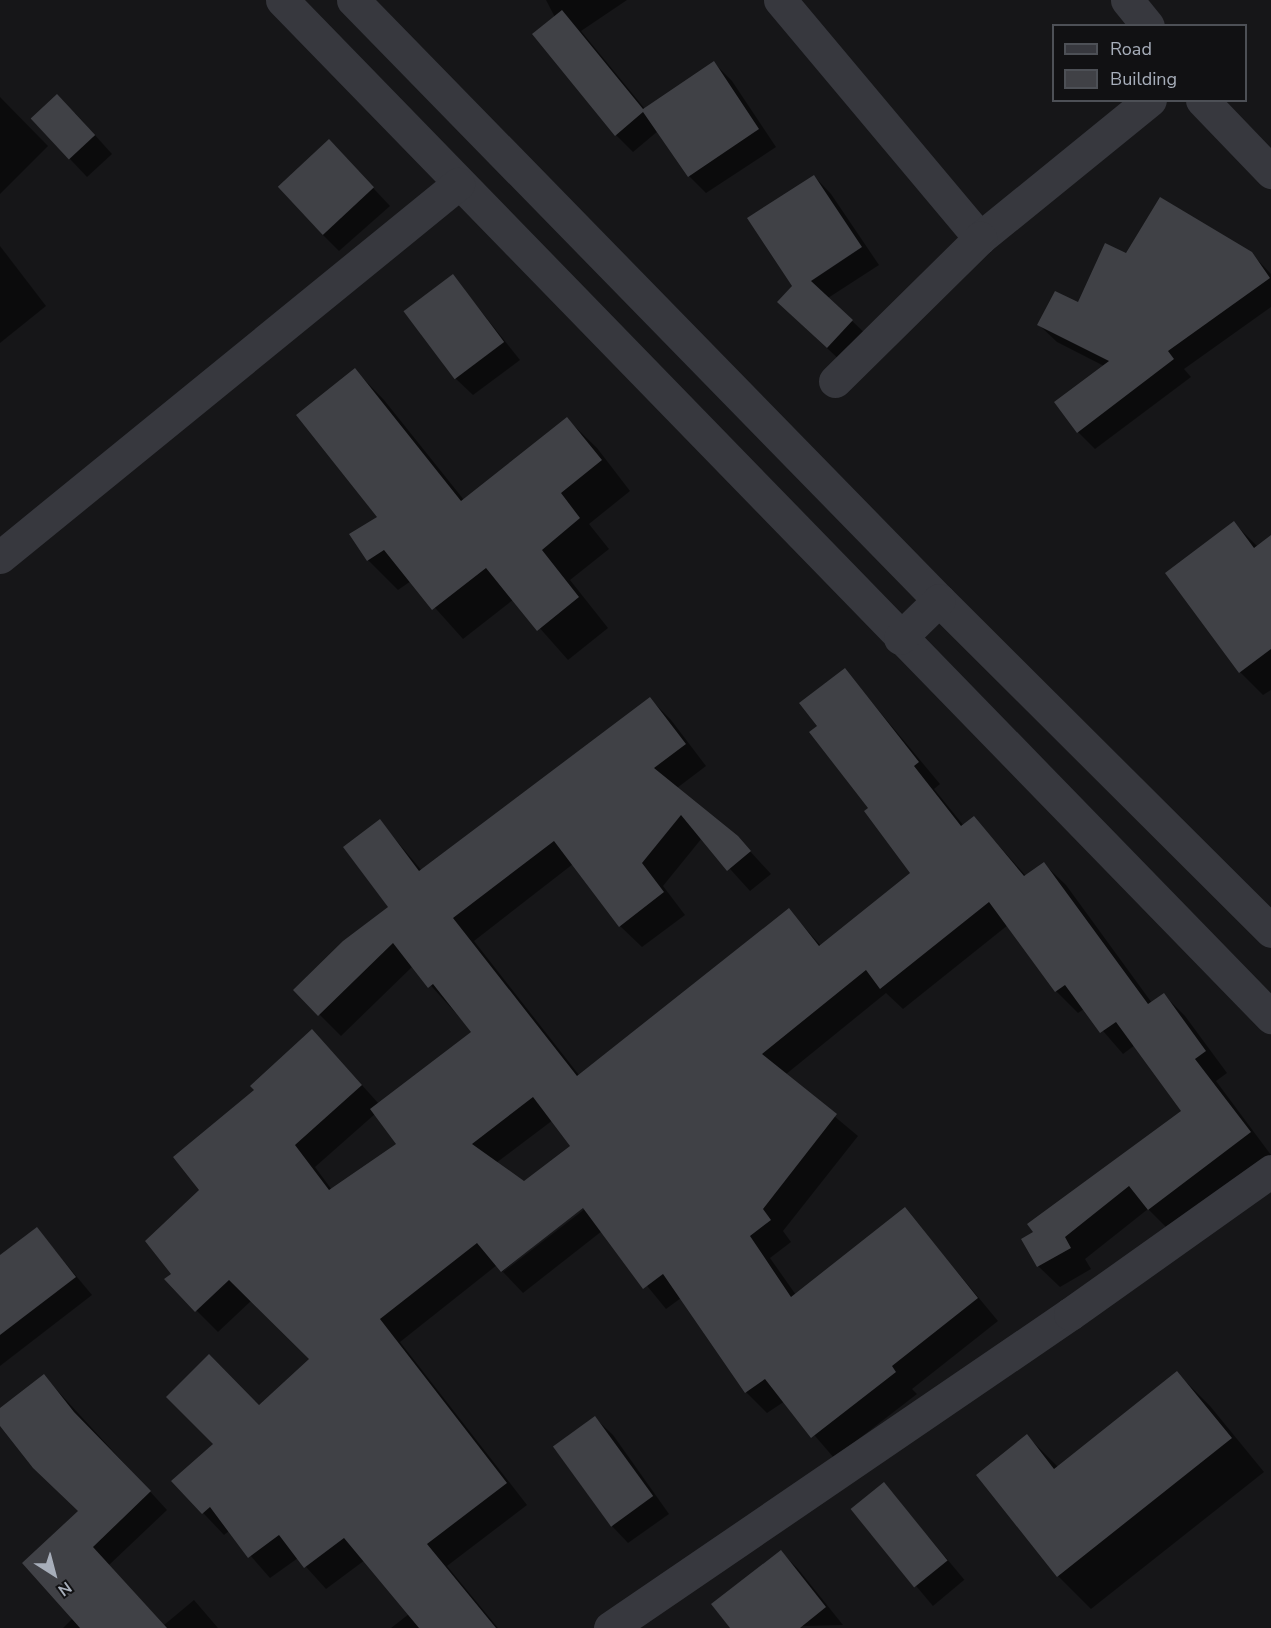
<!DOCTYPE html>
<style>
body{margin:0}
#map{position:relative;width:1271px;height:1628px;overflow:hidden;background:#161618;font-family:"Nunito Sans",sans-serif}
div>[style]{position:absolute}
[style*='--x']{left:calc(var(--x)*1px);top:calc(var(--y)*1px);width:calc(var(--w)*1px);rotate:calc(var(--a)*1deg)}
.shadow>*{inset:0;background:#0007;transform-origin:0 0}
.building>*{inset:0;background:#404146;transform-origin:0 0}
.minor>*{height:33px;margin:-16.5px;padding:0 16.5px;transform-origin:16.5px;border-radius:16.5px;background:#37383e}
span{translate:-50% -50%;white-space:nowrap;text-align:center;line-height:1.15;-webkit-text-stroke:4.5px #111113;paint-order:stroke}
.legend{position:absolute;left:1052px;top:24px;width:195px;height:78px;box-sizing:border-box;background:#111113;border:2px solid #4d5056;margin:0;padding:8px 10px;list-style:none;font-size:18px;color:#a7aeba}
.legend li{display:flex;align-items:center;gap:12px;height:30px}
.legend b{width:30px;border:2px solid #4d5056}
.north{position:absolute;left:24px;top:1544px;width:60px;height:60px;-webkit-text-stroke:4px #111113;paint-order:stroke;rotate:144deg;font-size:16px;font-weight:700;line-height:24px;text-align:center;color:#a7aeba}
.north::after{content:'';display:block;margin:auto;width:21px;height:27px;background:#a7aeba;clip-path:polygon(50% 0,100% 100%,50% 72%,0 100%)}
</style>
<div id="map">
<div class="shadow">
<div style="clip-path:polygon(546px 0,627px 0,581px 31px,645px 109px,714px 63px,732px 81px,776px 147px,706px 193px,689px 176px,658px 131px,633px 152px,616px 135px)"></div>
<div style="clip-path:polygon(0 97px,48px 146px,0 194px)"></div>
<div style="clip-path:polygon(75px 113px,112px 154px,87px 177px,70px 159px)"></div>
<div style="clip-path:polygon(329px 141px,390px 206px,339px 251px,322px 234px)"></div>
<div style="clip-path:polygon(814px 176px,831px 194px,879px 265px,828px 298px,870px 338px,845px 365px,796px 319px,793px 286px)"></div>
<div style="clip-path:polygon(0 246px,46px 306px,0 343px)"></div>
<div style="clip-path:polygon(1251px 253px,1271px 274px,1271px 307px,1184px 369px,1191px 377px,1095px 449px,1078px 432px,1104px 366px,1057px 342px,1039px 325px,1079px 304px)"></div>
<div style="clip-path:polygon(453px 276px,520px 360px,473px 395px,455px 378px)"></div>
<div style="clip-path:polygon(355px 370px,384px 400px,464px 500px,567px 419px,597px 448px,630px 491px,589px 524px,609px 549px,570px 580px,608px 628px,568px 660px,514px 599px,463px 639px,411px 581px,398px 590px,368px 560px,379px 517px)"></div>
<div style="clip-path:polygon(1234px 523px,1258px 547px,1271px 537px,1271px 690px,1263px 695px,1240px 672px)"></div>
<div style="clip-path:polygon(evenodd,845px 670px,940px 784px,934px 789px,964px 826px,974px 818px,1026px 876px,1044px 864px,1066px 885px,1152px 1003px,1164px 995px,1185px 1016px,1227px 1073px,1216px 1081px,1271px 1155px,1170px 1231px,1148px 1209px,1085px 1259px,1091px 1269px,1060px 1287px,1038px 1266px,1035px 1232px,1184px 1111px,1135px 1045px,1123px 1054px,1084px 1009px,1078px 1013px,1056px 991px,1008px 925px,903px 1009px,886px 993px,785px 1075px,858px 1136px,783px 1231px,791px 1242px,770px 1258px,796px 1295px,905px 1209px,998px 1321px,912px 1389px,917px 1394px,834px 1458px,785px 1401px,767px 1413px,746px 1392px,681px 1298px,666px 1309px,602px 1231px,523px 1293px,503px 1272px,590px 1205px,588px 1202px,502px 1272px,497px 1265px,400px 1342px,527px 1505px,447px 1566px,498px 1628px,391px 1628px,409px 1614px,365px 1560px,326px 1589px,298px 1558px,270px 1578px,229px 1531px,224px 1535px,173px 1481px,311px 1359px,252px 1300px,218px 1332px,196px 1310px,173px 1274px,201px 1190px,333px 1053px,379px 1104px,473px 1032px,413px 966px,341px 1036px,295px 990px,390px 907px,380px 821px,422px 871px,650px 699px,671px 720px,706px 766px,677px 788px,737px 837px,771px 874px,750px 891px,702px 838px,663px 886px,685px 915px,642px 947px,620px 926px,573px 864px,474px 941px,579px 1075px,789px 910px,821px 946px,913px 873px,819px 727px,845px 670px,375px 1114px,399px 1144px,332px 1190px,315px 1167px,375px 1114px,845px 670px,553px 1120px,572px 1146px,524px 1183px,496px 1163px,553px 1120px)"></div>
<div style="clip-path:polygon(37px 1229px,92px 1295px,0 1366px,0 1257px)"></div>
<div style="clip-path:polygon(1177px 1373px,1210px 1406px,1264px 1472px,1091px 1609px,1058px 1576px,1027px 1436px,1058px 1467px)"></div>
<div style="clip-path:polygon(44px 1376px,167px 1510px,109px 1565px,164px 1625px,194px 1600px,218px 1628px,63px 1628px,73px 1618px,80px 1512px,0 1424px,0 1410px)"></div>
<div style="clip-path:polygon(595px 1418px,613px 1435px,669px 1514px,628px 1543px,611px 1525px)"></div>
<div style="left:884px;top:1484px;width:125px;height:41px;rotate:50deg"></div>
<div style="clip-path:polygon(781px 1552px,798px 1569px,843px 1625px,732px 1628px)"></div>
</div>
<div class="building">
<div style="clip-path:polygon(562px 10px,643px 109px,714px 61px,759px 129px,688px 177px,643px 112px,615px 136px,532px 34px)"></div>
<div style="left:57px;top:94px;width:56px;height:36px;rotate:47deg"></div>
<div style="left:329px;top:139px;width:66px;height:70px;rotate:47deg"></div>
<div style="clip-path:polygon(814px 175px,862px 247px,811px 281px,853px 320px,827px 348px,777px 302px,792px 286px,747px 218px)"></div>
<div style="clip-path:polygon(1160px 197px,1252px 252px,1270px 278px,1168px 351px,1174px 359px,1077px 433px,1054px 402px,1109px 361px,1037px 325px,1055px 291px,1078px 302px,1105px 243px,1126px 253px)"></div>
<div style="left:453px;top:274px;width:85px;height:62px;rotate:53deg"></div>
<div style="clip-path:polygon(355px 368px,461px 501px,567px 417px,602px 460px,561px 493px,580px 518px,542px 550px,579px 597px,537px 631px,486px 568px,432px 610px,384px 550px,367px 561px,349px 534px,377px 517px,296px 415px)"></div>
<div style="clip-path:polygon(1234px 521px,1254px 548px,1271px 535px,1271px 649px,1239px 673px,1165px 573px)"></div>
<div style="clip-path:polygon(evenodd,845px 668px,919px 762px,914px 766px,961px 826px,974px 816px,1024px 876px,1044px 862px,1148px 1004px,1164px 993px,1206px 1051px,1195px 1059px,1251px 1132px,1148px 1210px,1129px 1186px,1065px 1237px,1071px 1248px,1037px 1267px,1021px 1239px,1033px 1232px,1027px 1224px,1181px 1111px,1116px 1022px,1100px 1033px,1065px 985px,1055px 992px,989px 902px,880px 989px,866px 970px,762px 1054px,837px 1114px,763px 1209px,771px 1220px,750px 1236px,791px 1297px,905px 1207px,978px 1298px,892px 1366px,896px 1372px,811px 1438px,765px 1379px,745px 1393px,663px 1274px,643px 1289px,583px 1208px,501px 1272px,477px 1243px,380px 1319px,507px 1483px,427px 1544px,496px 1628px,419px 1628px,344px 1538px,304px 1568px,279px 1535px,248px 1558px,210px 1507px,202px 1514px,171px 1481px,213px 1444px,166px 1397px,209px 1354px,259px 1405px,309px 1359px,229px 1280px,195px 1312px,164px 1279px,171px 1274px,145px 1241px,199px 1190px,173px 1157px,254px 1090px,250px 1086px,312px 1029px,362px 1085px,295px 1145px,329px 1190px,396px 1144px,370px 1109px,471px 1032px,433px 984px,428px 988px,393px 943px,318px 1016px,293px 990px,343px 941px,388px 907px,343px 847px,380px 819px,419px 871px,650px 697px,686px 744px,654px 768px,738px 836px,751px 851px,727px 871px,681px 815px,642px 863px,664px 892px,619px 927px,554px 841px,453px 918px,577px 1076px,789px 908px,819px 946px,910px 873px,864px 811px,868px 808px,809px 732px,817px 726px,799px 703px,845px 668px,533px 1097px,570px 1146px,524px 1181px,472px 1144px,533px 1097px)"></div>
<div style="clip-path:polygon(37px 1227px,76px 1277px,0 1335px,0 1255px)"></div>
<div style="clip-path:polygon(1177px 1371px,1232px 1438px,1057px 1577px,976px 1475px,1027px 1434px,1054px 1469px)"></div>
<div style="clip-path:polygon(44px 1374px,74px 1412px,151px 1491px,93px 1547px,167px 1628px,80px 1628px,22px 1563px,78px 1511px,33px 1468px,0 1426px,0 1408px)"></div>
<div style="left:595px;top:1416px;width:99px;height:52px;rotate:54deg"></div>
<div style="left:884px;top:1482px;width:101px;height:43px;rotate:51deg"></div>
<div style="clip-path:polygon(781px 1550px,826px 1607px,800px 1628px,730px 1628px,711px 1604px)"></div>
</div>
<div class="minor">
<div style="--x:282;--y:0;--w:1419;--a:45.8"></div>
<div style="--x:353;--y:0;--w:839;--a:45.68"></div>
<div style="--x:939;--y:600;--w:469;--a:44.9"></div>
<div style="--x:780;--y:0;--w:311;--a:50"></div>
<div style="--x:980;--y:238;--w:219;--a:-39.1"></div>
<div style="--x:1127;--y:0;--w:33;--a:51"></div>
<div style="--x:1202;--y:100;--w:100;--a:46.2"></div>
<div style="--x:835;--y:381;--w:204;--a:-44.6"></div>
<div style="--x:0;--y:557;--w:591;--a:-39.16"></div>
<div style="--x:900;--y:638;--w:54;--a:-44.3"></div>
<div style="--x:610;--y:1628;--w:557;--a:-34.32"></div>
<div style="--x:1070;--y:1314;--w:247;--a:-35.4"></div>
</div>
<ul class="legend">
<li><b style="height:8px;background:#37383e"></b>Road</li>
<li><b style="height:16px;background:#404146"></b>Building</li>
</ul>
<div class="north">N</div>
</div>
